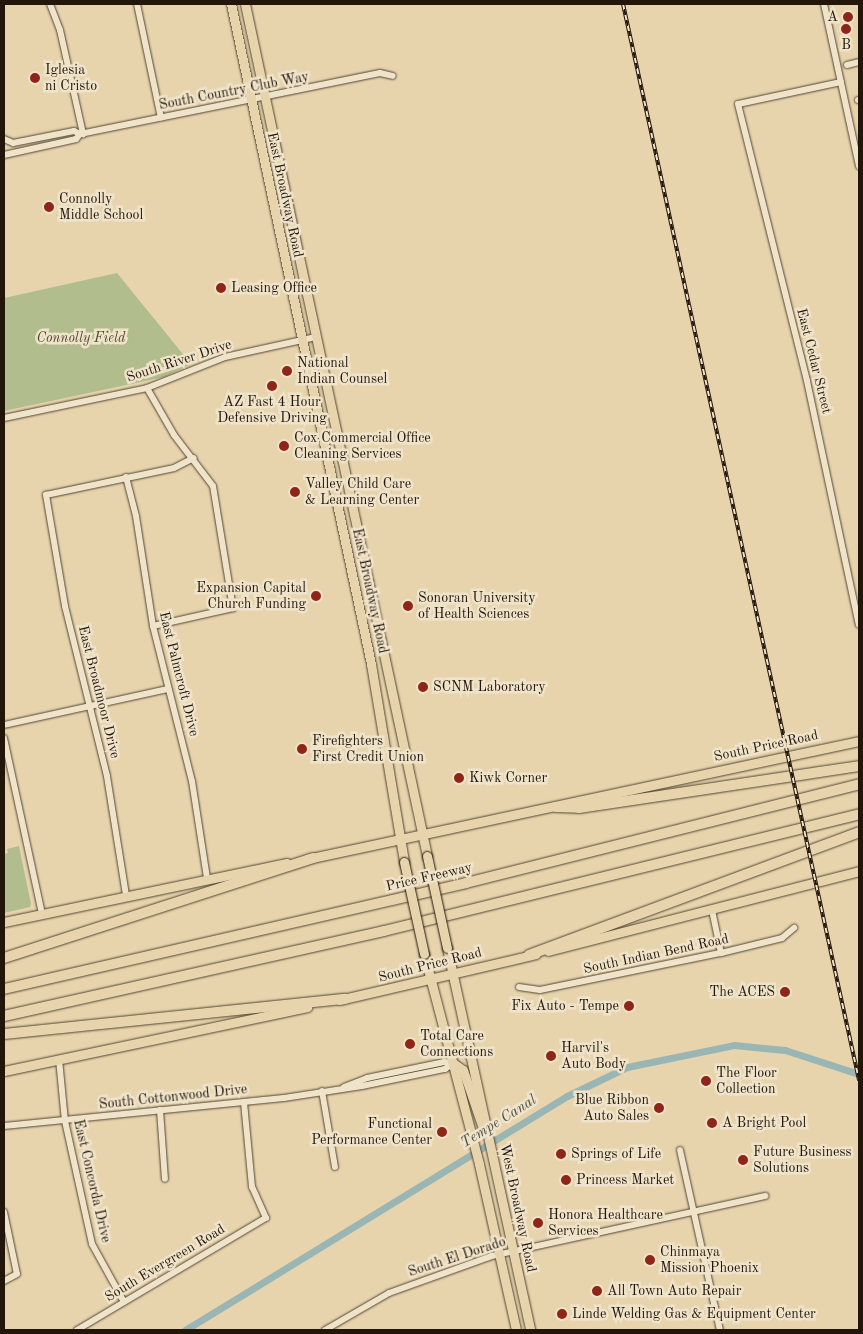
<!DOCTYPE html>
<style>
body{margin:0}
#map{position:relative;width:863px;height:1334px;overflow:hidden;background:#e7d4ad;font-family:"Old Standard TT",serif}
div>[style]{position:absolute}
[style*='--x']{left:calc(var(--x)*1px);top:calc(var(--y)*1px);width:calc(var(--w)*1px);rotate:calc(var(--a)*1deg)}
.green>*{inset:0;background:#b2bd8d}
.canal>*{height:7px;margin:-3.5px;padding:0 3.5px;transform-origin:3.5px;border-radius:3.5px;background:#9ab6b4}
.roads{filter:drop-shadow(0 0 1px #534532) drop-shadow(0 0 1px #534532)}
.minor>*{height:6px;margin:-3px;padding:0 3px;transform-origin:3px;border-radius:3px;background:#efe3ca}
.major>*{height:9px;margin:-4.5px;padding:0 4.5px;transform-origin:4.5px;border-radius:4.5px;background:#e7d4ad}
.highway>*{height:10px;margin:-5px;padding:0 5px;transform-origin:5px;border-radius:5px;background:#e7d4ad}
.rail>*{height:4px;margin-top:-2px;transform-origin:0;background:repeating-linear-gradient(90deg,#efe3ca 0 5.5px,#221509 0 11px);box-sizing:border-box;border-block:1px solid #221509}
.bridges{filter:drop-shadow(0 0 1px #221509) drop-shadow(0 0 1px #221509)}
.major-bridge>*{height:9px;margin:-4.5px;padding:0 4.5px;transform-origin:4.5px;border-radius:4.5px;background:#e7d4ad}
.dots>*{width:14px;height:14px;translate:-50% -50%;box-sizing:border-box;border:2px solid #efe3ca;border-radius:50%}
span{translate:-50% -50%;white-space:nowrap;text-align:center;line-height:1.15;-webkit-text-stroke:5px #efe3ca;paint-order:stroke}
.poi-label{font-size:14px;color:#221509}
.right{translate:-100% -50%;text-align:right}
.left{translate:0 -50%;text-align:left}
.street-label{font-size:14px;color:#221509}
.park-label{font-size:14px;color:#4d4731;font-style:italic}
.water-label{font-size:15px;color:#4c4d45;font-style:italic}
.frame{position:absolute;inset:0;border:5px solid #221509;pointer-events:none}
</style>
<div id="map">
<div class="green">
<div style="clip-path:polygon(117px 273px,191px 364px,164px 377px,4px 411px,4px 298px)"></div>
<div style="clip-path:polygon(19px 846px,31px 904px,30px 907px,4px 913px,4px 854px,8px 853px,7px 849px)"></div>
</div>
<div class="canal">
<div style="--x:185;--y:1330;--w:448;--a:-31.5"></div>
<div style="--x:567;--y:1096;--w:67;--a:-25.8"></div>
<div style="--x:627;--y:1067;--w:109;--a:-11.6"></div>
<div style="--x:734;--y:1045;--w:51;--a:5.6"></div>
<div style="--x:785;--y:1050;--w:78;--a:18"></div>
</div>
<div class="roads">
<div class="minor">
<div style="--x:50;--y:4;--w:28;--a:69"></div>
<div style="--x:60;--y:30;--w:107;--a:77.5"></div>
<div style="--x:137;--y:4;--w:116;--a:78.1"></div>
<div style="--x:824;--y:4;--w:166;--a:77.8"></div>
<div style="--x:847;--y:65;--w:12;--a:-14"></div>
<div style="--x:841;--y:82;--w:105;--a:167.9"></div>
<div style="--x:738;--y:104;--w:285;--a:76"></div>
<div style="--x:807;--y:381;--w:249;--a:78"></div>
<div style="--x:858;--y:100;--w:1;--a:0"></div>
<div style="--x:4;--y:139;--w:10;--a:24"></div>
<div style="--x:13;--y:143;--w:62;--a:-11.1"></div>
<div style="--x:74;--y:131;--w:7;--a:27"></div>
<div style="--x:80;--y:134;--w:306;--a:-11.5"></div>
<div style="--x:380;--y:73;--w:13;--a:13"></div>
<div style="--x:4;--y:155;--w:74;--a:-12.5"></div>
<div style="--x:76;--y:139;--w:6;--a:-51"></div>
<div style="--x:147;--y:388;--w:54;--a:60.1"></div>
<div style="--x:174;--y:435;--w:64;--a:52.6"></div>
<div style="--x:213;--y:486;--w:124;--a:80.7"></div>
<div style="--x:233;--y:608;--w:82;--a:167.3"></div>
<div style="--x:4;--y:418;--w:146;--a:-11.8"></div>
<div style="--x:147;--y:388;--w:84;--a:-21.7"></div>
<div style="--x:225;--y:357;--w:93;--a:-12.4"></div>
<div style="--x:126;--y:477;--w:40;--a:75.6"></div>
<div style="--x:136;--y:516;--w:111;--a:81.2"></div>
<div style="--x:153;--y:626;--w:160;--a:75.9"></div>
<div style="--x:192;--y:781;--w:98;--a:81.2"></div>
<div style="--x:4;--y:725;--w:168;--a:-12.4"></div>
<div style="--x:4;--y:738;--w:180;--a:77.8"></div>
<div style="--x:126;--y:895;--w:121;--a:-99.1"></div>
<div style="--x:107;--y:776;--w:175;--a:-103.9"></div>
<div style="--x:65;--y:606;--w:113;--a:-99.7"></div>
<div style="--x:46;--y:495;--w:131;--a:-11.9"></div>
<div style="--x:174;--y:468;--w:22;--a:-27"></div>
<div style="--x:712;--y:910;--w:44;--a:78.2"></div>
<div style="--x:519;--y:987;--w:21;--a:8"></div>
<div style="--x:540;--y:990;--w:185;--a:-11.6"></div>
<div style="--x:721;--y:953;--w:63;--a:-13.8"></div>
<div style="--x:782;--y:938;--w:16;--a:-40"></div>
<div style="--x:59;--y:1059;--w:62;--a:84.5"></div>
<div style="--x:65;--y:1121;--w:126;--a:77.6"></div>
<div style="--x:92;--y:1244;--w:66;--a:61.1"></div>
<div style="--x:344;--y:1087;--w:25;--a:-21"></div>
<div style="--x:367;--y:1078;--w:79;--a:-11.7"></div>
<div style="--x:444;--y:1062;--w:9;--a:6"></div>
<div style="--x:322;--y:1091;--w:77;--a:80.3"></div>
<div style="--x:160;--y:1110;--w:69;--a:85.9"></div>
<div style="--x:4;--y:1126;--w:281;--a:-5.7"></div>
<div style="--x:284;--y:1098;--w:79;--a:-8.7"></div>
<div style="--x:362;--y:1086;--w:85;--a:-11.6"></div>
<div style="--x:445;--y:1069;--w:10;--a:-37"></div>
<div style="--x:680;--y:1150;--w:184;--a:77.5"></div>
<div style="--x:4;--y:1212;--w:63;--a:78.2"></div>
<div style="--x:17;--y:1274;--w:15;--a:152"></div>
<div style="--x:77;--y:1330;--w:220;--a:-30.7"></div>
<div style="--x:266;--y:1218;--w:34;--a:-114"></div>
<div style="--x:252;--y:1187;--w:85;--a:-95.4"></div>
<div style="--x:325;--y:1330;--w:74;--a:-30"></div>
<div style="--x:389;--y:1293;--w:109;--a:-19.8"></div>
<div style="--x:492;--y:1256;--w:280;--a:-12.4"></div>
</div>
<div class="major">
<div style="--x:231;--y:4;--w:675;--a:78.02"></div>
<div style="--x:371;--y:664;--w:201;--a:80.5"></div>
<div style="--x:245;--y:4;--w:871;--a:77.94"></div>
<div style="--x:307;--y:859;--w:564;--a:-12.07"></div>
<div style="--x:4;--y:922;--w:289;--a:-11.8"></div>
<div style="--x:447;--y:948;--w:391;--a:77.7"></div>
<div style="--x:548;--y:951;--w:321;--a:-14.4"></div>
<div style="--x:424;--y:954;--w:217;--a:75.3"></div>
<div style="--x:479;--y:1164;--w:170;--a:77.4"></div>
<div style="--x:339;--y:1000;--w:202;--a:-13.1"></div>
<div style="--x:453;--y:1063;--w:12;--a:35"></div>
<div style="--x:463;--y:1070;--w:61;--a:71"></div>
<div style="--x:4;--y:1071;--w:310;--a:-11.9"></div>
</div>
<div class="highway">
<div style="--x:556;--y:807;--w:23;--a:2"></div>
<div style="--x:579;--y:808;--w:283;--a:-8.5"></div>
<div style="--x:529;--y:955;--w:352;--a:-20.4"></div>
<div style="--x:4;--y:958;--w:325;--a:-17.9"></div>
<div style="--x:4;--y:989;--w:474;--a:-12.9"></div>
<div style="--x:466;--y:883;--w:405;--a:-14.1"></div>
<div style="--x:4;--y:1016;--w:389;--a:-12.6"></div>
<div style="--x:384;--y:931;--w:489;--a:-13.8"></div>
<div style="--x:4;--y:1034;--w:343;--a:-5.9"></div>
</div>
</div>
<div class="rail">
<div style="--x:623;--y:4;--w:1102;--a:77.63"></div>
</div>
<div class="bridges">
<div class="major-bridge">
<div style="--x:427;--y:856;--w:94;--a:77.7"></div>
<div style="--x:404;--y:862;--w:94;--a:77.7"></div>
</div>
</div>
<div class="dots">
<div style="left:848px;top:17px;background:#8f2418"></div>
<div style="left:846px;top:29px;background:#8f2418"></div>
<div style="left:35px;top:78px;background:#8f2418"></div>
<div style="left:49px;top:207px;background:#8f2418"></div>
<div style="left:221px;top:288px;background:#8f2418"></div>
<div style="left:287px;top:371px;background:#8f2418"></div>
<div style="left:272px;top:386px;background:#8f2418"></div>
<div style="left:284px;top:446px;background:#8f2418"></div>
<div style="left:295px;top:492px;background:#8f2418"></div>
<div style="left:316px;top:596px;background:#8f2418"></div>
<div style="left:408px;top:606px;background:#8f2418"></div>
<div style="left:423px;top:687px;background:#8f2418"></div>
<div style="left:302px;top:749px;background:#8f2418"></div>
<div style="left:459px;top:778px;background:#8f2418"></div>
<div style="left:785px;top:992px;background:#8f2418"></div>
<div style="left:629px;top:1006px;background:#8f2418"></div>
<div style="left:410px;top:1044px;background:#8f2418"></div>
<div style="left:551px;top:1056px;background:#8f2418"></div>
<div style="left:706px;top:1081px;background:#8f2418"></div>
<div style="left:659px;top:1108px;background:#8f2418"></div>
<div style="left:712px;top:1123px;background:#8f2418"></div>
<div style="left:442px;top:1132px;background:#8f2418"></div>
<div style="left:561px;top:1154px;background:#8f2418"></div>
<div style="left:743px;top:1160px;background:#8f2418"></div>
<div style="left:566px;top:1180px;background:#8f2418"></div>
<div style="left:538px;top:1223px;background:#8f2418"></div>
<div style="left:650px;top:1260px;background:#8f2418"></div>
<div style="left:597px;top:1291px;background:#8f2418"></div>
<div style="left:562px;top:1314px;background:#8f2418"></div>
</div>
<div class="poi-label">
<span class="right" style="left:838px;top:17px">A</span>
<span style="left:846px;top:45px">B</span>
<span class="left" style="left:45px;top:78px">Iglesia<br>ni Cristo</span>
<span class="left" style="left:59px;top:207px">Connolly<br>Middle School</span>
<span class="left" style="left:231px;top:288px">Leasing Office</span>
<span class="left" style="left:297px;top:371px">National<br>Indian Counsel</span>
<span style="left:272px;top:410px">AZ Fast 4 Hour<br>Defensive Driving</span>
<span class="left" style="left:294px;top:446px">Cox Commercial Office<br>Cleaning Services</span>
<span class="left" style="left:305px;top:492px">Valley Child Care<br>&amp; Learning Center</span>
<span class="right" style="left:306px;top:596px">Expansion Capital<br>Church Funding</span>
<span class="left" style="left:418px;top:606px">Sonoran University<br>of Health Sciences</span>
<span class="left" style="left:433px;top:687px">SCNM Laboratory</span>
<span class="left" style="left:312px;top:749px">Firefighters<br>First Credit Union</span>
<span class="left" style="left:469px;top:778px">Kiwk Corner</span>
<span class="right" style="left:775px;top:992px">The ACES</span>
<span class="right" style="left:619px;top:1006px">Fix Auto - Tempe</span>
<span class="left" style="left:420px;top:1044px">Total Care<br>Connections</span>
<span class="left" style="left:561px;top:1056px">Harvil's<br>Auto Body</span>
<span class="left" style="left:716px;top:1081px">The Floor<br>Collection</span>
<span class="right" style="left:649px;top:1108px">Blue Ribbon<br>Auto Sales</span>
<span class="left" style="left:722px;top:1123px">A Bright Pool</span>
<span class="right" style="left:432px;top:1132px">Functional<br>Performance Center</span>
<span class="left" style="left:753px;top:1160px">Future Business<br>Solutions</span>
<span class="left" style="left:571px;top:1154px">Springs of Life</span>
<span class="left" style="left:576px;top:1180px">Princess Market</span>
<span class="left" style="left:548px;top:1223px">Honora Healthcare<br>Services</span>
<span class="left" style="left:660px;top:1260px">Chinmaya<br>Mission Phoenix</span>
<span class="left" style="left:607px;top:1291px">All Town Auto Repair</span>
<span class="left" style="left:572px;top:1314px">Linde Welding Gas &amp; Equipment Center</span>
</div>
<div class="street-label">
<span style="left:234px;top:91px;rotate:-11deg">South Country Club Way</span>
<span style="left:285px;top:195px;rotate:78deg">East Broadway Road</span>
<span style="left:179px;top:361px;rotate:-18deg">South River Drive</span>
<span style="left:814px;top:361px;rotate:76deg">East Cedar Street</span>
<span style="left:370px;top:591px;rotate:78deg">East Broadway Road</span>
<span style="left:179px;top:674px;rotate:76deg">East Palmcroft Drive</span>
<span style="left:99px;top:692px;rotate:76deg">East Broadmoor Drive</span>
<span style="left:766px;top:746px;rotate:-12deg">South Price Road</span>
<span style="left:429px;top:877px;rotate:-13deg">Price Freeway</span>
<span style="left:656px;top:954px;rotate:-12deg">South Indian Bend Road</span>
<span style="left:430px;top:965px;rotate:-14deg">South Price Road</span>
<span style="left:173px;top:1097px;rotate:-6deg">South Cottonwood Drive</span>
<span style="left:92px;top:1181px;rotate:77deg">East Concorda Drive</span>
<span style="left:518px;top:1208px;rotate:78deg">West Broadway Road</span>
<span style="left:457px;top:1257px;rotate:-18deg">South El Dorado</span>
<span style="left:165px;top:1263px;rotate:-31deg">South Evergreen Road</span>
</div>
<div class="park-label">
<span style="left:81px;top:338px">Connolly Field</span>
</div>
<div class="water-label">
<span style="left:499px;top:1122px;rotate:-32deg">Tempe Canal</span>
</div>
<div class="frame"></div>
</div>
